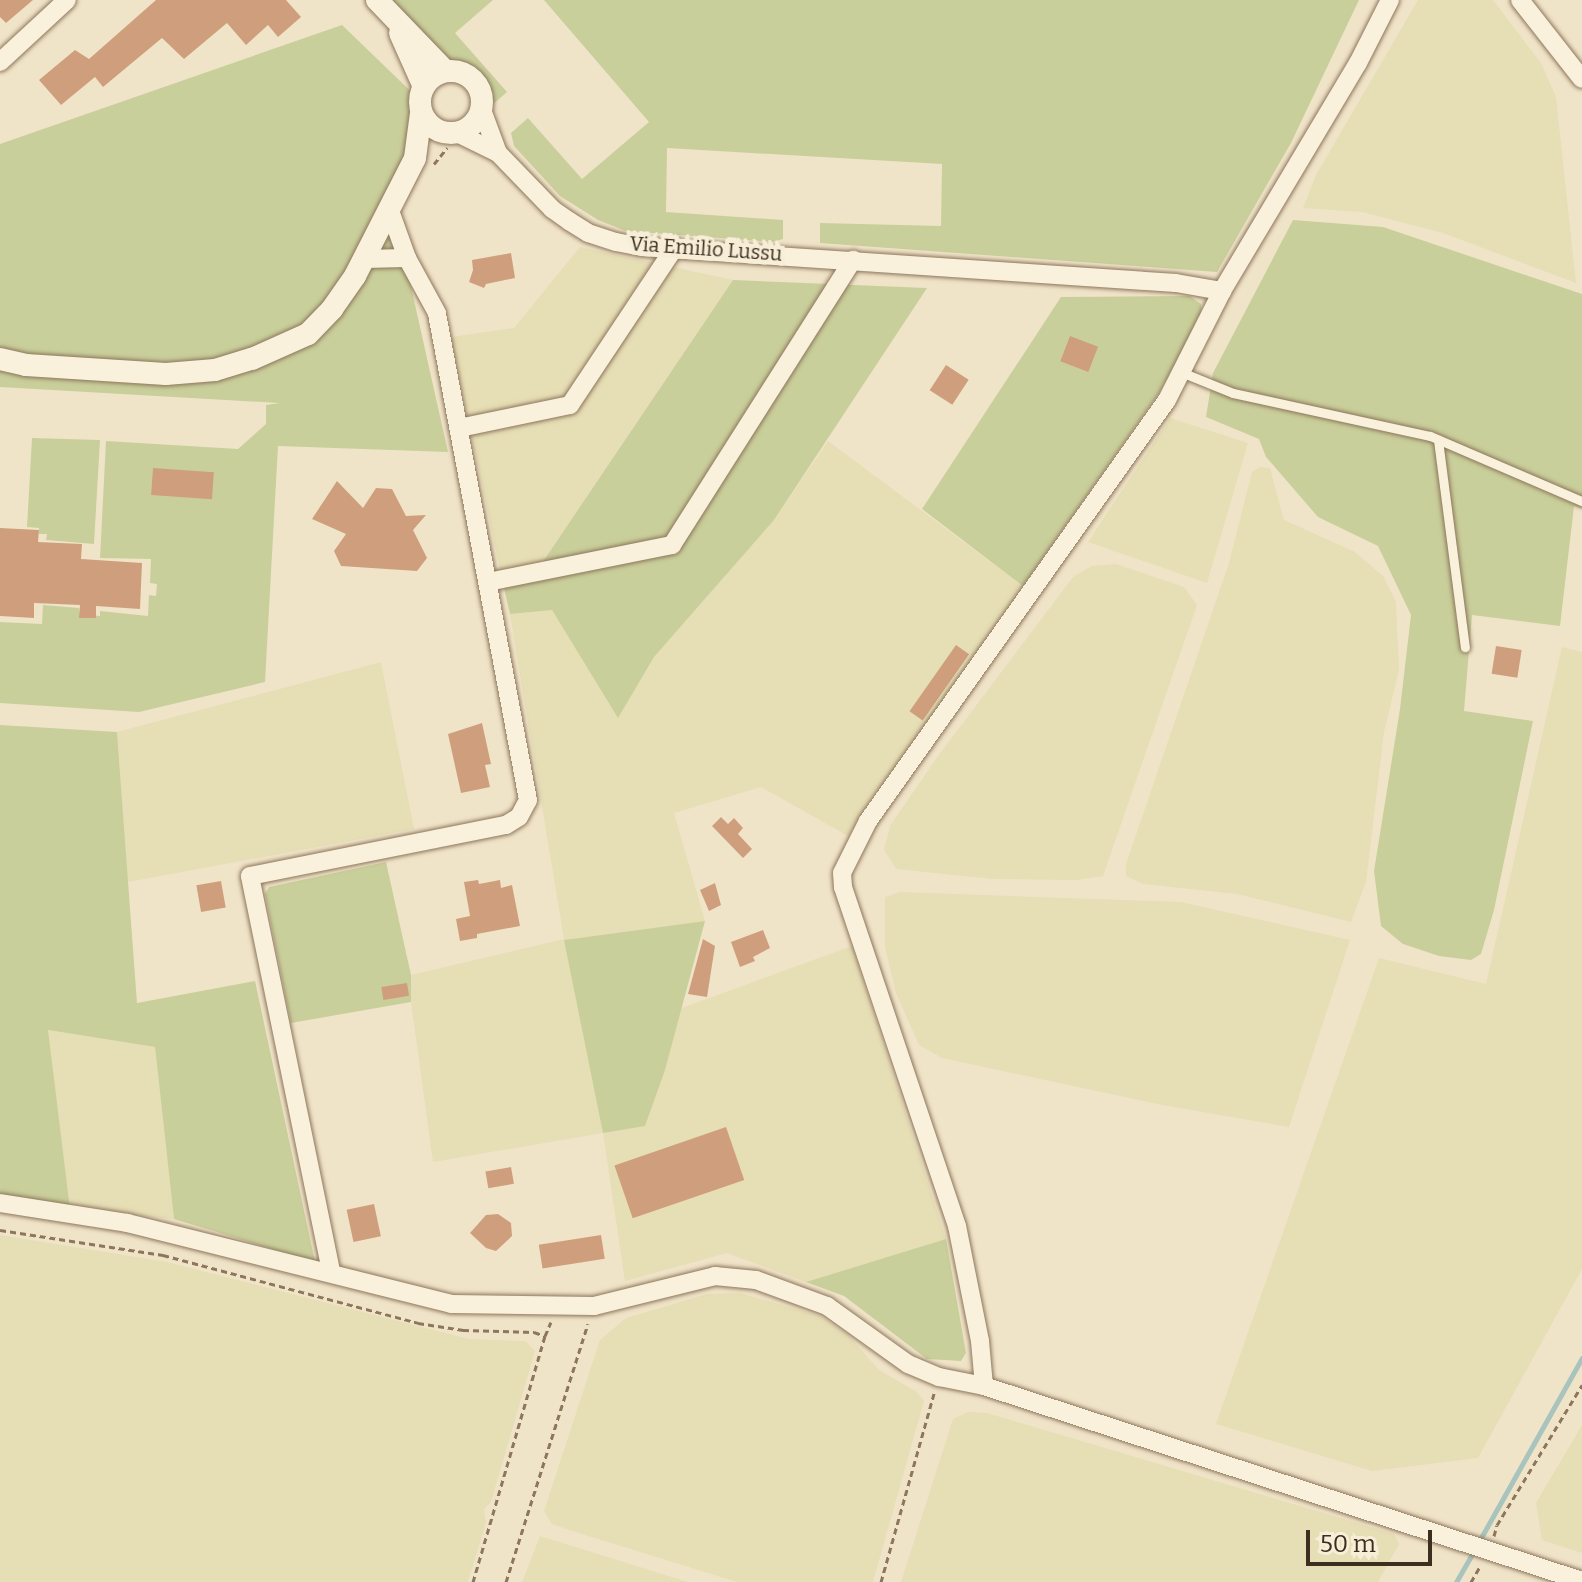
<!DOCTYPE html>
<style>
body{margin:0}
#map{position:relative;width:1582px;height:1582px;overflow:hidden;background:#f0e4c8;font-family:Bitter,serif}
div>[style]{position:absolute}
[style*='--x']{left:calc(var(--x)*1px);top:calc(var(--y)*1px);width:calc(var(--w)*1px);rotate:calc(var(--a)*1deg)}
.farmland>*{inset:0;background:#e6deb5}
.green>*{inset:0;background:#c9cf9b}
.stream>*{height:5px;margin:-2.5px;padding:0 2.5px;transform-origin:2.5px;border-radius:2.5px;background:#a9c4bc}
.building>*{inset:0;background:#cf9f7d;transform-origin:0 0}
.path>*{height:3px;margin-top:-1.5px;transform-origin:0;background:repeating-linear-gradient(90deg,#8d765c 0 6px,transparent 0 10px)}
.roads{filter:drop-shadow(0 0 2px #8d765c) drop-shadow(0 0 2px #8d765c)}
.service>*{height:9px;margin:-4.5px;padding:0 4.5px;transform-origin:4.5px;border-radius:4.5px;background:#faf1dc}
.minor>*{height:18px;margin:-9px;padding:0 9px;transform-origin:9px;border-radius:9px;background:#faf1dc}
.tertiary>*{height:22px;margin:-11px;padding:0 11px;transform-origin:11px;border-radius:11px;background:#faf1dc}
.tertiary>.ring{margin:-11px;padding:0;box-sizing:content-box;background:none;border:22px solid #faf1dc;border-radius:50%}
span{translate:-50% -50%;white-space:nowrap;text-align:center;line-height:1.15;-webkit-text-stroke:8px #f7eed8;paint-order:stroke}
.street-label{font-size:20px;color:#3d2e20}
.scale{position:absolute;left:1306px;top:1530px;width:126px;height:36px;box-sizing:border-box;border:4px solid #3d2e20;border-top:0;padding-left:10px;font-size:24px;line-height:28px;white-space:nowrap;color:#3d2e20;-webkit-text-stroke:6px #f7eed8;paint-order:stroke}
</style>
<div id="map">
<div class="farmland">
<div style="clip-path:polygon(1418px 0,1493px 0,1541px 63px,1556px 97px,1576px 283px,1443px 233px,1362px 212px,1303px 208px,1316px 175px)"></div>
<div style="clip-path:polygon(580px 247px,733px 280px,538px 569px,501px 575px,451px 337px,514px 328px)"></div>
<div style="clip-path:polygon(1170px 418px,1248px 443px,1207px 583px,1088px 542px)"></div>
<div style="clip-path:polygon(828px 441px,1023px 586px,978px 660px,871px 799px,848px 836px,761px 787px,674px 813px,705px 921px,564px 940px,665px 1070px,679px 1009px,852px 946px,946px 1239px,806px 1282px,727px 1253px,625px 1281px,603px 1133px,433px 1162px,411px 1002px,411px 975px,564px 939px,510px 614px,552px 610px,618px 717px,654px 657px,774px 520px)"></div>
<div style="clip-path:polygon(1260px 467px,1270px 468px,1284px 520px,1355px 552px,1383px 576px,1396px 602px,1399px 670px,1384px 732px,1366px 882px,1351px 922px,1237px 894px,1143px 884px,1126px 876px,1126px 864px,1229px 563px,1252px 472px)"></div>
<div style="clip-path:polygon(1116px 564px,1184px 587px,1197px 605px,1103px 876px,1077px 880px,992px 879px,896px 869px,884px 850px,890px 826px,938px 756px,1073px 577px,1092px 566px)"></div>
<div style="clip-path:polygon(1562px 647px,1582px 652px,1582px 1269px,1478px 1458px,1372px 1471px,1216px 1424px,1379px 958px,1486px 984px)"></div>
<div style="clip-path:polygon(381px 662px,414px 829px,128px 882px,117px 732px)"></div>
<div style="clip-path:polygon(900px 892px,1181px 902px,1350px 940px,1289px 1127px,1162px 1105px,942px 1058px,919px 1045px,896px 993px,885px 947px,885px 897px)"></div>
<div style="clip-path:polygon(47px 1030px,155px 1047px,174px 1219px,70px 1209px)"></div>
<div style="clip-path:polygon(0 1235px,167px 1262px,469px 1339px,525px 1341px,535px 1351px,491px 1502px,484px 1509px,486px 1523px,468px 1582px,0 1582px)"></div>
<div style="clip-path:polygon(740px 1293px,820px 1316px,848px 1335px,879px 1370px,917px 1392px,924px 1401px,873px 1582px,737px 1582px,566px 1529px,552px 1524px,544px 1511px,600px 1340px,626px 1318px,707px 1294px)"></div>
<div style="clip-path:polygon(968px 1412px,987px 1413px,1394px 1534px,1399px 1544px,1378px 1582px,901px 1582px,953px 1419px)"></div>
<div style="clip-path:polygon(1582px 1425px,1582px 1553px,1542px 1540px,1536px 1503px)"></div>
<div style="clip-path:polygon(540px 1536px,688px 1582px,522px 1582px)"></div>
</div>
<div class="green">
<div style="clip-path:polygon(392px 0,493px 0,455px 33px,507px 92px,491px 106px,479px 105px)"></div>
<div style="clip-path:polygon(544px 0,1359px 0,1291px 143px,1217px 272px,820px 243px,820px 223px,941px 226px,942px 164px,667px 148px,666px 212px,783px 220px,783px 239px,773px 242px,626px 231px,598px 220px,560px 196px,514px 146px,511px 133px,528px 118px,582px 179px,649px 122px)"></div>
<div style="clip-path:polygon(342px 25px,425px 105px,397px 224px,448px 452px,278px 446px,265px 682px,139px 712px,0 703px,0 622px,42px 624px,43px 605px,79px 608px,80px 614px,100px 616px,100px 611px,148px 616px,149px 595px,156px 596px,157px 584px,150px 583px,151px 559px,100px 558px,106px 441px,238px 449px,266px 424px,266px 405px,280px 403px,0 387px,0 144px)"></div>
<div style="clip-path:polygon(1293px 220px,1383px 227px,1582px 294px,1582px 509px,1574px 506px,1560px 626px,1472px 615px,1464px 711px,1533px 721px,1494px 910px,1481px 954px,1471px 960px,1439px 956px,1403px 944px,1381px 926px,1374px 871px,1400px 709px,1411px 615px,1378px 546px,1318px 517px,1266px 457px,1259px 439px,1206px 417px,1213px 373px)"></div>
<div style="clip-path:polygon(733px 280px,927px 288px,774px 520px,654px 657px,618px 718px,552px 610px,510px 614px,501px 575px,538px 569px)"></div>
<div style="clip-path:polygon(1190px 296px,1201px 304px,1202px 315px,1159px 393px,1023px 586px,922px 509px,1061px 297px)"></div>
<div style="clip-path:polygon(32px 438px,100px 440px,94px 544px,46px 540px,47px 534px,39px 534px,39px 528px,27px 527px)"></div>
<div style="clip-path:polygon(0 725px,117px 732px,137px 1003px,255px 981px,315px 1262px,174px 1219px,155px 1047px,48px 1030px,70px 1209px,0 1196px)"></div>
<div style="clip-path:polygon(386px 862px,411px 975px,411px 1002px,291px 1023px,265px 894px,269px 887px)"></div>
<div style="clip-path:polygon(705px 921px,665px 1070px,645px 1126px,603px 1133px,564px 940px)"></div>
<div style="clip-path:polygon(946px 1239px,966px 1353px,961px 1361px,927px 1359px,844px 1296px,806px 1282px)"></div>
</div>
<div class="stream">
<div style="--x:1478;--y:1543;--w:212;--a:-60.7"></div>
<div style="--x:1456;--y:1582;--w:34;--a:-60"></div>
</div>
<div class="building">
<div style="clip-path:polygon(0 0,33px 0,6px 23px,0 17px)"></div>
<div style="clip-path:polygon(156px 0,286px 0,301px 17px,278px 37px,268px 25px,246px 45px,227px 23px,184px 59px,162px 38px,103px 87px,95px 77px,61px 105px,39px 80px,75px 50px,89px 59px)"></div>
<div style="clip-path:polygon(511px 253px,515px 278px,486px 284px,484px 288px,469px 282px,473px 270px,472px 260px)"></div>
<div style="left:1070px;top:336px;width:30px;height:27px;rotate:21deg"></div>
<div style="left:946px;top:365px;width:27px;height:30px;rotate:33deg"></div>
<div style="left:153px;top:468px;width:61px;height:27px;rotate:4deg"></div>
<div style="clip-path:polygon(337px 481px,363px 508px,376px 488px,392px 489px,406px 516px,426px 515px,413px 530px,427px 558px,417px 571px,341px 566px,334px 551px,346px 534px,312px 519px)"></div>
<div style="clip-path:polygon(0 528px,39px 530px,38px 542px,82px 544px,81px 559px,142px 563px,140px 609px,96px 606px,96px 618px,79px 618px,80px 605px,34px 603px,34px 618px,0 616px)"></div>
<div style="left:956px;top:645px;width:16px;height:81px;rotate:35deg"></div>
<div style="left:1496px;top:646px;width:26px;height:28px;rotate:9deg"></div>
<div style="clip-path:polygon(482px 723px,491px 764px,485px 765px,490px 787px,461px 793px,448px 734px)"></div>
<div style="clip-path:polygon(721px 817px,728px 824px,734px 818px,743px 828px,738px 834px,752px 849px,743px 858px,712px 826px)"></div>
<div style="clip-path:polygon(478px 880px,479px 884px,500px 880px,501px 888px,512px 885px,520px 926px,477px 934px,477px 938px,460px 941px,456px 919px,470px 916px,464px 882px)"></div>
<div style="left:221px;top:881px;width:27px;height:25px;rotate:80deg"></div>
<div style="clip-path:polygon(715px 883px,721px 905px,709px 911px,700px 890px)"></div>
<div style="clip-path:polygon(763px 930px,770px 948px,753px 957px,755px 961px,740px 967px,731px 942px)"></div>
<div style="clip-path:polygon(703px 939px,715px 946px,707px 997px,688px 994px)"></div>
<div style="left:407px;top:983px;width:13px;height:26px;rotate:81deg"></div>
<div style="left:726px;top:1127px;width:56px;height:118px;rotate:71deg"></div>
<div style="left:511px;top:1167px;width:17px;height:26px;rotate:80deg"></div>
<div style="left:374px;top:1204px;width:33px;height:28px;rotate:78deg"></div>
<div style="clip-path:polygon(498px 1214px,511px 1223px,512px 1236px,496px 1251px,486px 1248px,470px 1233px,486px 1215px)"></div>
<div style="left:601px;top:1235px;width:24px;height:63px;rotate:81deg"></div>
</div>
<div class="path">
<div style="--x:434;--y:164;--w:21;--a:-51"></div>
<div style="--x:0;--y:1230;--w:165;--a:8.7"></div>
<div style="--x:163;--y:1255;--w:264;--a:14.9"></div>
<div style="--x:418;--y:1323;--w:46;--a:8.8"></div>
<div style="--x:463;--y:1330;--w:71;--a:1.6"></div>
<div style="--x:534;--y:1332;--w:12;--a:20"></div>
<div style="--x:545;--y:1336;--w:15;--a:-67"></div>
<div style="--x:1494;--y:1536;--w:11;--a:-75"></div>
<div style="--x:1497;--y:1525;--w:164;--a:-58.7"></div>
<div style="--x:473;--y:1582;--w:256;--a:-73.7"></div>
<div style="--x:506;--y:1582;--w:271;--a:-72.4"></div>
<div style="--x:881;--y:1582;--w:196;--a:-74.3"></div>
<div style="--x:1471;--y:1582;--w:20;--a:-60"></div>
</div>
<div class="roads">
<div class="service">
<div style="--x:1181;--y:372;--w:56;--a:22"></div>
<div style="--x:1233;--y:393;--w:202;--a:12.3"></div>
<div style="--x:1430;--y:436;--w:165;--a:23.2"></div>
<div style="--x:1438;--y:440;--w:209;--a:82.6"></div>
</div>
<div class="minor">
<div style="--x:1520;--y:0;--w:100;--a:51.9"></div>
<div style="--x:0;--y:62;--w:91;--a:-42.8"></div>
<div style="--x:482;--y:110;--w:46;--a:69.6"></div>
<div style="--x:457;--y:133;--w:46;--a:26"></div>
<div style="--x:498;--y:153;--w:78;--a:46"></div>
<div style="--x:552;--y:209;--w:21;--a:35"></div>
<div style="--x:569;--y:221;--w:22;--a:32"></div>
<div style="--x:588;--y:233;--w:29;--a:18"></div>
<div style="--x:616;--y:242;--w:26;--a:11"></div>
<div style="--x:642;--y:247;--w:535;--a:3.86"></div>
<div style="--x:1176;--y:283;--w:47;--a:9.9"></div>
<div style="--x:363;--y:259;--w:44;--a:-1.3"></div>
<div style="--x:459;--y:428;--w:113;--a:-11.7"></div>
<div style="--x:570;--y:405;--w:190;--a:-56.4"></div>
<div style="--x:488;--y:582;--w:188;--a:-11.4"></div>
<div style="--x:672;--y:545;--w:338;--a:-57.6"></div>
<div style="--x:0;--y:1203;--w:129;--a:8.9"></div>
<div style="--x:127;--y:1223;--w:334;--a:14"></div>
<div style="--x:451;--y:1304;--w:143;--a:0.8"></div>
<div style="--x:594;--y:1306;--w:125;--a:-13.9"></div>
<div style="--x:715;--y:1276;--w:41;--a:5.6"></div>
<div style="--x:756;--y:1280;--w:76;--a:20.1"></div>
<div style="--x:827;--y:1306;--w:100;--a:35.6"></div>
<div style="--x:908;--y:1364;--w:34;--a:23"></div>
<div style="--x:939;--y:1377;--w:46;--a:11.3"></div>
<div style="--x:984;--y:1386;--w:629;--a:18.06"></div>
<div style="--x:331;--y:1271;--w:403;--a:-101.6"></div>
<div style="--x:250;--y:876;--w:261;--a:-11.3"></div>
<div style="--x:506;--y:825;--w:15;--a:-32"></div>
<div style="--x:519;--y:817;--w:19;--a:-62"></div>
<div style="--x:528;--y:800;--w:495;--a:-100.6"></div>
<div style="--x:437;--y:313;--w:63;--a:-118.6"></div>
<div style="--x:407;--y:258;--w:53;--a:-109.8"></div>
<div style="--x:984;--y:1386;--w:45;--a:-95.1"></div>
<div style="--x:980;--y:1341;--w:117;--a:-101.3"></div>
<div style="--x:957;--y:1226;--w:358;--a:-108.6"></div>
<div style="--x:843;--y:887;--w:14;--a:-94"></div>
<div style="--x:842;--y:873;--w:58;--a:-63.4"></div>
<div style="--x:868;--y:821;--w:516;--a:-54.62"></div>
<div style="--x:1167;--y:400;--w:122;--a:-63.2"></div>
<div style="--x:1222;--y:291;--w:265;--a:-59.2"></div>
<div style="--x:1358;--y:63;--w:71;--a:-63.1"></div>
</div>
<div class="tertiary">
<div style="--x:377;--y:0;--w:98;--a:46.2"></div>
<div style="--x:400;--y:33;--w:59;--a:66"></div>
<div class="ring" style="left:420px;top:71px;width:40px;height:40px"></div>
<div style="--x:0;--y:359;--w:27;--a:13"></div>
<div style="--x:26;--y:365;--w:140;--a:3.7"></div>
<div style="--x:166;--y:374;--w:49;--a:-4.7"></div>
<div style="--x:215;--y:370;--w:39;--a:-17"></div>
<div style="--x:252;--y:359;--w:61;--a:-24.1"></div>
<div style="--x:308;--y:334;--w:35;--a:-46"></div>
<div style="--x:332;--y:309;--w:40;--a:-55.1"></div>
<div style="--x:355;--y:276;--w:132;--a:-63"></div>
<div style="--x:415;--y:158;--w:45;--a:-82.4"></div>
</div>
</div>
<div class="street-label">
<span style="left:706px;top:249px;rotate:4deg">Via Emilio Lussu</span>
</div>
<div class="scale">50 m</div>
</div>
